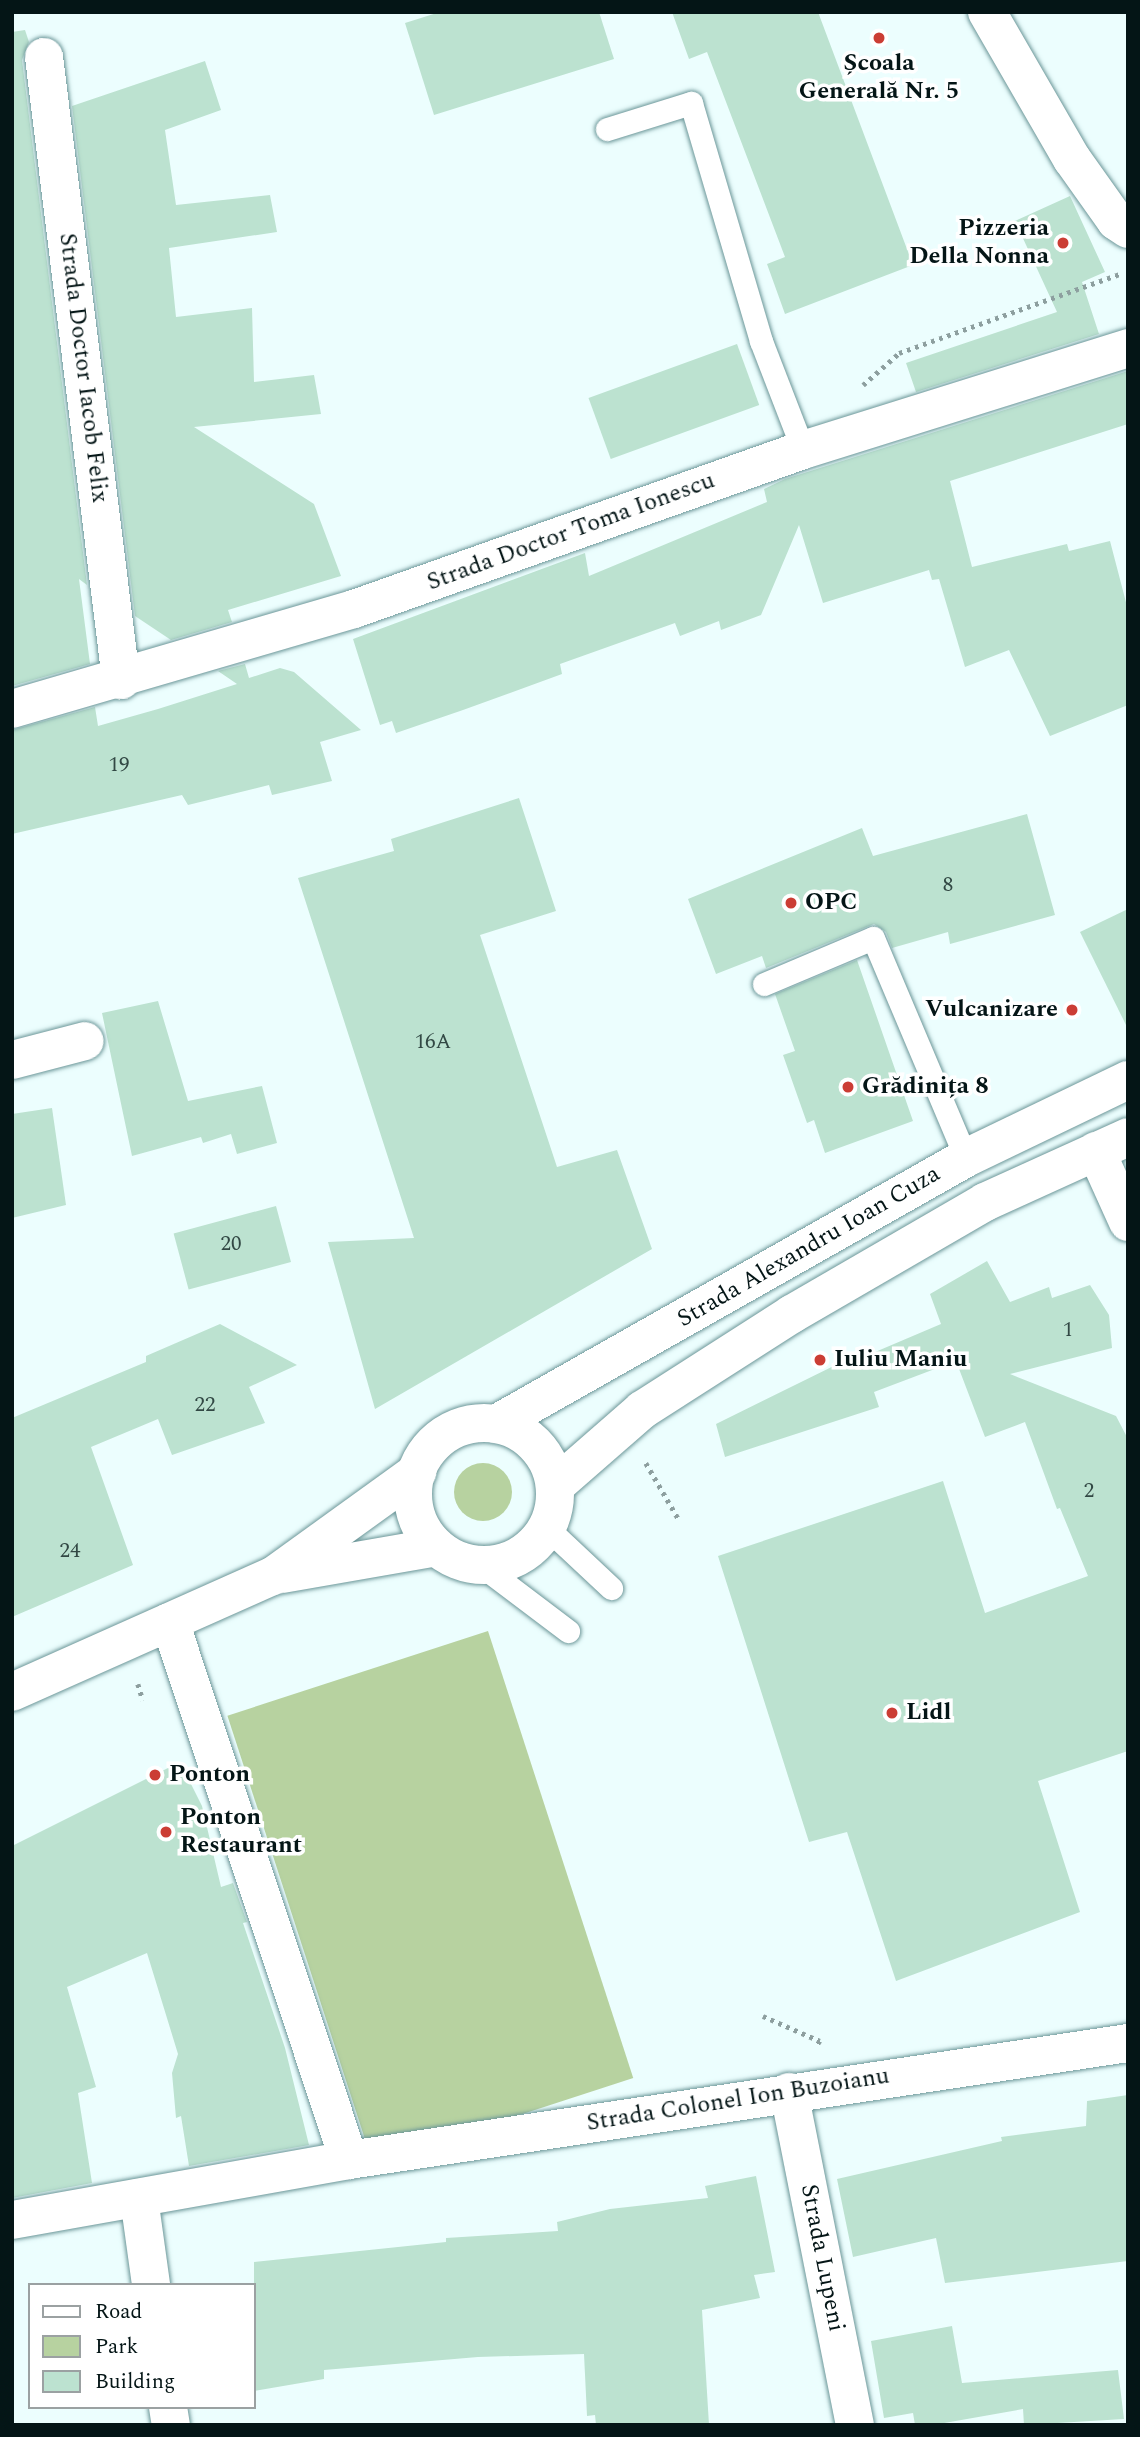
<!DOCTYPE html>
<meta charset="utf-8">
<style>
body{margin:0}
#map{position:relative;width:1140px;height:2437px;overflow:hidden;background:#ecfefe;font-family:Spectral,serif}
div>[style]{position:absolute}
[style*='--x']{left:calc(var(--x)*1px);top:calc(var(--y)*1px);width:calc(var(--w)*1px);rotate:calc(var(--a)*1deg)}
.green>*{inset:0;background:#b7d2a0;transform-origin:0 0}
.round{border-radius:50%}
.building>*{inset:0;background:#bce2d0;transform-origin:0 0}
.path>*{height:4.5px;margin-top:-2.25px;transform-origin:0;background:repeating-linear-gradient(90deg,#8d9f9f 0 3.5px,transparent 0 8.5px)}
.roads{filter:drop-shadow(0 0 2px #6b9698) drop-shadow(0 0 2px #6b9698)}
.service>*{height:23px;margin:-11.5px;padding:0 11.5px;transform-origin:11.5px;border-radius:11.5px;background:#fff}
.minor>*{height:38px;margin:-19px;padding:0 19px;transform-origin:19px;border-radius:19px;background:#fff}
.tertiary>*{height:38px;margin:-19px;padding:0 19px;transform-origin:19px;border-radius:19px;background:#fff}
.tertiary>.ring{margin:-19px;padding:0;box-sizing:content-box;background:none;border:38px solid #fff;border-radius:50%}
.dots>*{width:19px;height:19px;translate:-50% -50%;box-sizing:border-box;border:4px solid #fff;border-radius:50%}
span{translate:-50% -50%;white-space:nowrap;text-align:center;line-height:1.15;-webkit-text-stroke:7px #fff;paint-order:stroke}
.number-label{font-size:21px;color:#324844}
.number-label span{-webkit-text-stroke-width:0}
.poi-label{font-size:24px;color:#041516;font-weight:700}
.right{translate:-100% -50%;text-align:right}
.left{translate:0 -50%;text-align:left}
.street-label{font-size:24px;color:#041516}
.frame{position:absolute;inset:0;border:14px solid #041516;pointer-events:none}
.legend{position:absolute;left:28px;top:2283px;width:228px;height:126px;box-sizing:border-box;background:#fff;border:2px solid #9ba1a2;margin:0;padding:9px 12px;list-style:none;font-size:21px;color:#041516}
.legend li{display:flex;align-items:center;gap:14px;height:35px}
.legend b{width:35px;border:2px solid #9ba1a2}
</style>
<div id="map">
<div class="green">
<div class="round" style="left:454px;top:1463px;width:58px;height:58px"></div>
<div style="left:488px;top:1631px;width:470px;height:274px;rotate:72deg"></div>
</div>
<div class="building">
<div style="clip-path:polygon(440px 12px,599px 12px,614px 59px,434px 115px,405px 23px)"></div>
<div style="clip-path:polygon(672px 12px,818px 12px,913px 265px,785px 314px,767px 264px,785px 257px,707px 52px,689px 59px)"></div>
<div style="clip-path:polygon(25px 30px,29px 42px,22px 60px,87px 585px,79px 579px,90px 664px,12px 686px,12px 32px)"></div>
<div style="clip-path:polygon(205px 61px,221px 110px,165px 130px,176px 205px,270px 195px,277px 232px,169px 248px,176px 317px,252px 308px,254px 382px,314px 375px,321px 414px,194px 427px,314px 504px,341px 576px,228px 610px,232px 622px,171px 640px,135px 616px,72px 106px)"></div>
<div style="clip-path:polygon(1070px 196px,1105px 272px,1082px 282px,1099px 334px,916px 392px,906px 363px,1057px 312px,1015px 221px)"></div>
<div style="left:737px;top:344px;width:65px;height:158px;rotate:70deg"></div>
<div style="clip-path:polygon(1128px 371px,1128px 424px,950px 481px,972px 567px,1067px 544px,1069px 551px,1110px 541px,1128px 610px,1128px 705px,1050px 736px,1009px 650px,965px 667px,939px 579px,932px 580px,929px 570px,823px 603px,799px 525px,761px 615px,721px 630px,719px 621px,680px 636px,675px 623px,560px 664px,562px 674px,463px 710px,396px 733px,392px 721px,380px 725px,353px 639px,585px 553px,589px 576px,767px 502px,764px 489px,785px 479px)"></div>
<div style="clip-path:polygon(245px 664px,249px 678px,280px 668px,294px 672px,361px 730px,320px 742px,332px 781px,272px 795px,269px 785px,188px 805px,182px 795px,12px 834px,12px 730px,95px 707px,98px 726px,158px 709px,237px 684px,218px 671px)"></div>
<div style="clip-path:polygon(519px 798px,556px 911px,480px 935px,557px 1167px,617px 1150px,652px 1249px,375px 1409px,328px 1242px,414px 1238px,298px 878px,394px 851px,391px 839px)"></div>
<div style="clip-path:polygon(1027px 814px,1055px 915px,950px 944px,948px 932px,892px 948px,886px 932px,874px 924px,766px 968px,762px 956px,716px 974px,688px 899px,862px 828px,873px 856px)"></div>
<div style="clip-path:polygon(1128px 909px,1128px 1029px,1080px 932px)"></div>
<div style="clip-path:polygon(857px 960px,913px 1121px,825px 1153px,814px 1120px,807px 1123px,783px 1055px,795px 1051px,775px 994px)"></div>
<div style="clip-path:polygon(158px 1001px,188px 1101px,262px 1086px,277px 1143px,237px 1154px,231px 1134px,203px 1143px,201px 1137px,132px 1156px,102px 1013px)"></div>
<div style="clip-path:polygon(52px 1108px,66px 1205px,12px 1218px,12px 1114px)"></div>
<div style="left:276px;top:1206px;width:58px;height:106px;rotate:75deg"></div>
<div style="clip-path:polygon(987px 1261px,1010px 1302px,1049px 1287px,1052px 1298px,1090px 1285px,1109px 1315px,1112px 1348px,1010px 1374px,1116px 1416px,1128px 1439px,1128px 1751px,1038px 1781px,1080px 1912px,896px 1981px,847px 1832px,809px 1842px,718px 1556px,943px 1481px,985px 1613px,1088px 1576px,1060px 1508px,1057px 1509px,1025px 1422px,985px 1437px,956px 1361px,874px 1392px,879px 1407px,725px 1457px,716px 1424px,860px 1353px,861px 1358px,941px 1324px,930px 1294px)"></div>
<div style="clip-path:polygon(220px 1324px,297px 1365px,249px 1387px,265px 1423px,172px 1455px,158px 1419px,91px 1447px,133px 1565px,12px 1617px,12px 1418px,146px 1362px,146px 1356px)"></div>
<div style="clip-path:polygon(180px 1762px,202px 1806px,221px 1887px,233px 1883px,247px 1922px,243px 1923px,285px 2048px,309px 2145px,189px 2166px,181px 2116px,176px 2118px,172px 2073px,178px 2054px,147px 1953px,67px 1987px,96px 2087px,78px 2093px,92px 2183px,12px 2198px,12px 1846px)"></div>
<div style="clip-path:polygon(1128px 2095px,1128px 2261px,945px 2283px,936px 2238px,853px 2257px,837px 2179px,1002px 2141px,1001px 2137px,1086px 2126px,1087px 2101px)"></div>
<div style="clip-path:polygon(756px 2176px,775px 2272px,754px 2275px,760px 2298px,702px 2310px,709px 2425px,596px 2425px,595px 2415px,587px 2416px,584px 2354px,478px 2357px,324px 2370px,324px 2379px,254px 2391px,254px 2262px,446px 2242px,446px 2238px,558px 2231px,557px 2222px,610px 2209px,708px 2198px,705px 2186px)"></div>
<div style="clip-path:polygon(952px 2326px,962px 2383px,1118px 2370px,1124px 2419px,1024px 2425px,1023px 2409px,933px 2425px,915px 2425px,913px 2413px,884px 2418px,871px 2341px)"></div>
</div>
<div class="path">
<div style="--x:863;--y:385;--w:48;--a:-41.6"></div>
<div style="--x:899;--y:353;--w:237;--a:-19.7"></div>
<div style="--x:646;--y:1463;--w:64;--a:59.8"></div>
<div style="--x:138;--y:1684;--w:17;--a:73"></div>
<div style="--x:763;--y:2016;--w:62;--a:23.7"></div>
<div style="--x:820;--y:2041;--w:4;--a:124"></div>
</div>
<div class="roads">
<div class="service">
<div style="--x:607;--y:129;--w:88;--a:-17.2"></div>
<div style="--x:691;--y:103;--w:248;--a:73.6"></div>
<div style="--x:761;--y:341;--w:117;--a:68.9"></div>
<div style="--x:764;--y:984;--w:118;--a:-22.9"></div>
<div style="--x:873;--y:938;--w:239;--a:67.1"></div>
<div style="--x:547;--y:1528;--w:88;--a:43.2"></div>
<div style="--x:482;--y:1566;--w:108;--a:37.1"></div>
</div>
<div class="minor">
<div style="--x:987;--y:12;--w:170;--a:60"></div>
<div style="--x:1072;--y:159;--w:76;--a:54.6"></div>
<div style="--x:1116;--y:221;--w:14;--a:34"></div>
<div style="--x:44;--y:57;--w:628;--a:82.95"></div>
<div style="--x:12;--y:709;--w:356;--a:-16.3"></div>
<div style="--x:354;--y:609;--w:476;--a:-19.5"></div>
<div style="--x:803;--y:450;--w:341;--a:-17.4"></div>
<div style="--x:12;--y:1060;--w:75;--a:-14.6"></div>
<div style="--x:1096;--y:1151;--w:78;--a:65.7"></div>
<div style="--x:170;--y:1622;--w:567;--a:71.6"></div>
<div style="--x:789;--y:2092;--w:339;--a:78.8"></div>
<div style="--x:139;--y:2198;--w:88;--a:82.1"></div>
<div style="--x:12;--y:2220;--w:342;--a:-10.1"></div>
<div style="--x:349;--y:2160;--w:788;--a:-8.54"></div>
<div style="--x:168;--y:2407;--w:18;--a:81"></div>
</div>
<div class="tertiary">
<div class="ring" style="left:413px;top:1423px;width:104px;height:104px"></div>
<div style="--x:496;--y:1424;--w:540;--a:-29.51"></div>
<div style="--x:966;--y:1158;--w:180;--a:-25.7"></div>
<div style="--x:555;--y:1486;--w:116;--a:-41.1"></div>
<div style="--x:642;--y:1410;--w:178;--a:-32.6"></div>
<div style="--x:792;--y:1314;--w:223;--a:-30.1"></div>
<div style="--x:985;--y:1202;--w:157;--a:-24.4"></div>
<div style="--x:282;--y:1574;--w:156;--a:-9.9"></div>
<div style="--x:12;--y:1692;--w:286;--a:-24"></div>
<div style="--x:273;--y:1576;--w:178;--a:-35.8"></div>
</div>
</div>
<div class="dots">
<div style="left:879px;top:38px;background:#cb3d34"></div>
<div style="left:1063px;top:243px;background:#cb3d34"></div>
<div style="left:791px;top:903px;background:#cb3d34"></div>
<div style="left:1072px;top:1010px;background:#cb3d34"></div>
<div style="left:848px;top:1087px;background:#cb3d34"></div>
<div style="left:820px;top:1360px;background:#cb3d34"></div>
<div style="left:892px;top:1713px;background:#cb3d34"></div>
<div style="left:155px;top:1775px;background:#cb3d34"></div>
<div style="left:166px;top:1832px;background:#cb3d34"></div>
</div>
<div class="number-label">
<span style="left:119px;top:765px">19</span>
<span style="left:948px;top:885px">8</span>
<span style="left:433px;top:1042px">16A</span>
<span style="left:231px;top:1244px">20</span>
<span style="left:1068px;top:1330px">1</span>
<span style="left:205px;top:1405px">22</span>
<span style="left:1089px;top:1491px">2</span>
<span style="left:70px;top:1551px">24</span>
</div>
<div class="poi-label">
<span style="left:879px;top:78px">Școala<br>Generală Nr. 5</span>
<span class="right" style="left:1049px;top:243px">Pizzeria<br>Della Nonna</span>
<span class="left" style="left:805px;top:903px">OPC</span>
<span class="right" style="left:1058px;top:1010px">Vulcanizare</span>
<span class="left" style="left:862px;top:1087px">Grădinița 8</span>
<span class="left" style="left:834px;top:1360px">Iuliu Maniu</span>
<span class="left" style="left:906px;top:1713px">Lidl</span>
<span class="left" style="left:169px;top:1775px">Ponton</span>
<span class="left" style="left:180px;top:1832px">Ponton<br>Restaurant</span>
</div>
<div class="street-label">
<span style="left:83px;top:368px;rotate:83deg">Strada Doctor Iacob Felix</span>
<span style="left:571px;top:532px;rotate:-20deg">Strada Doctor Toma Ionescu</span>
<span style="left:809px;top:1247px;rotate:-30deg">Strada Alexandru Ioan Cuza</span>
<span style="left:738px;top:2100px;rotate:-9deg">Strada Colonel Ion Buzoianu</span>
<span style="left:822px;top:2258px;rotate:79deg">Strada Lupeni</span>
</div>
<div class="frame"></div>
<ul class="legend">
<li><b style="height:9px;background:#fff"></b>Road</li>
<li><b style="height:19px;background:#b7d2a0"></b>Park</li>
<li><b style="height:19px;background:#bce2d0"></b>Building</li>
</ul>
</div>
